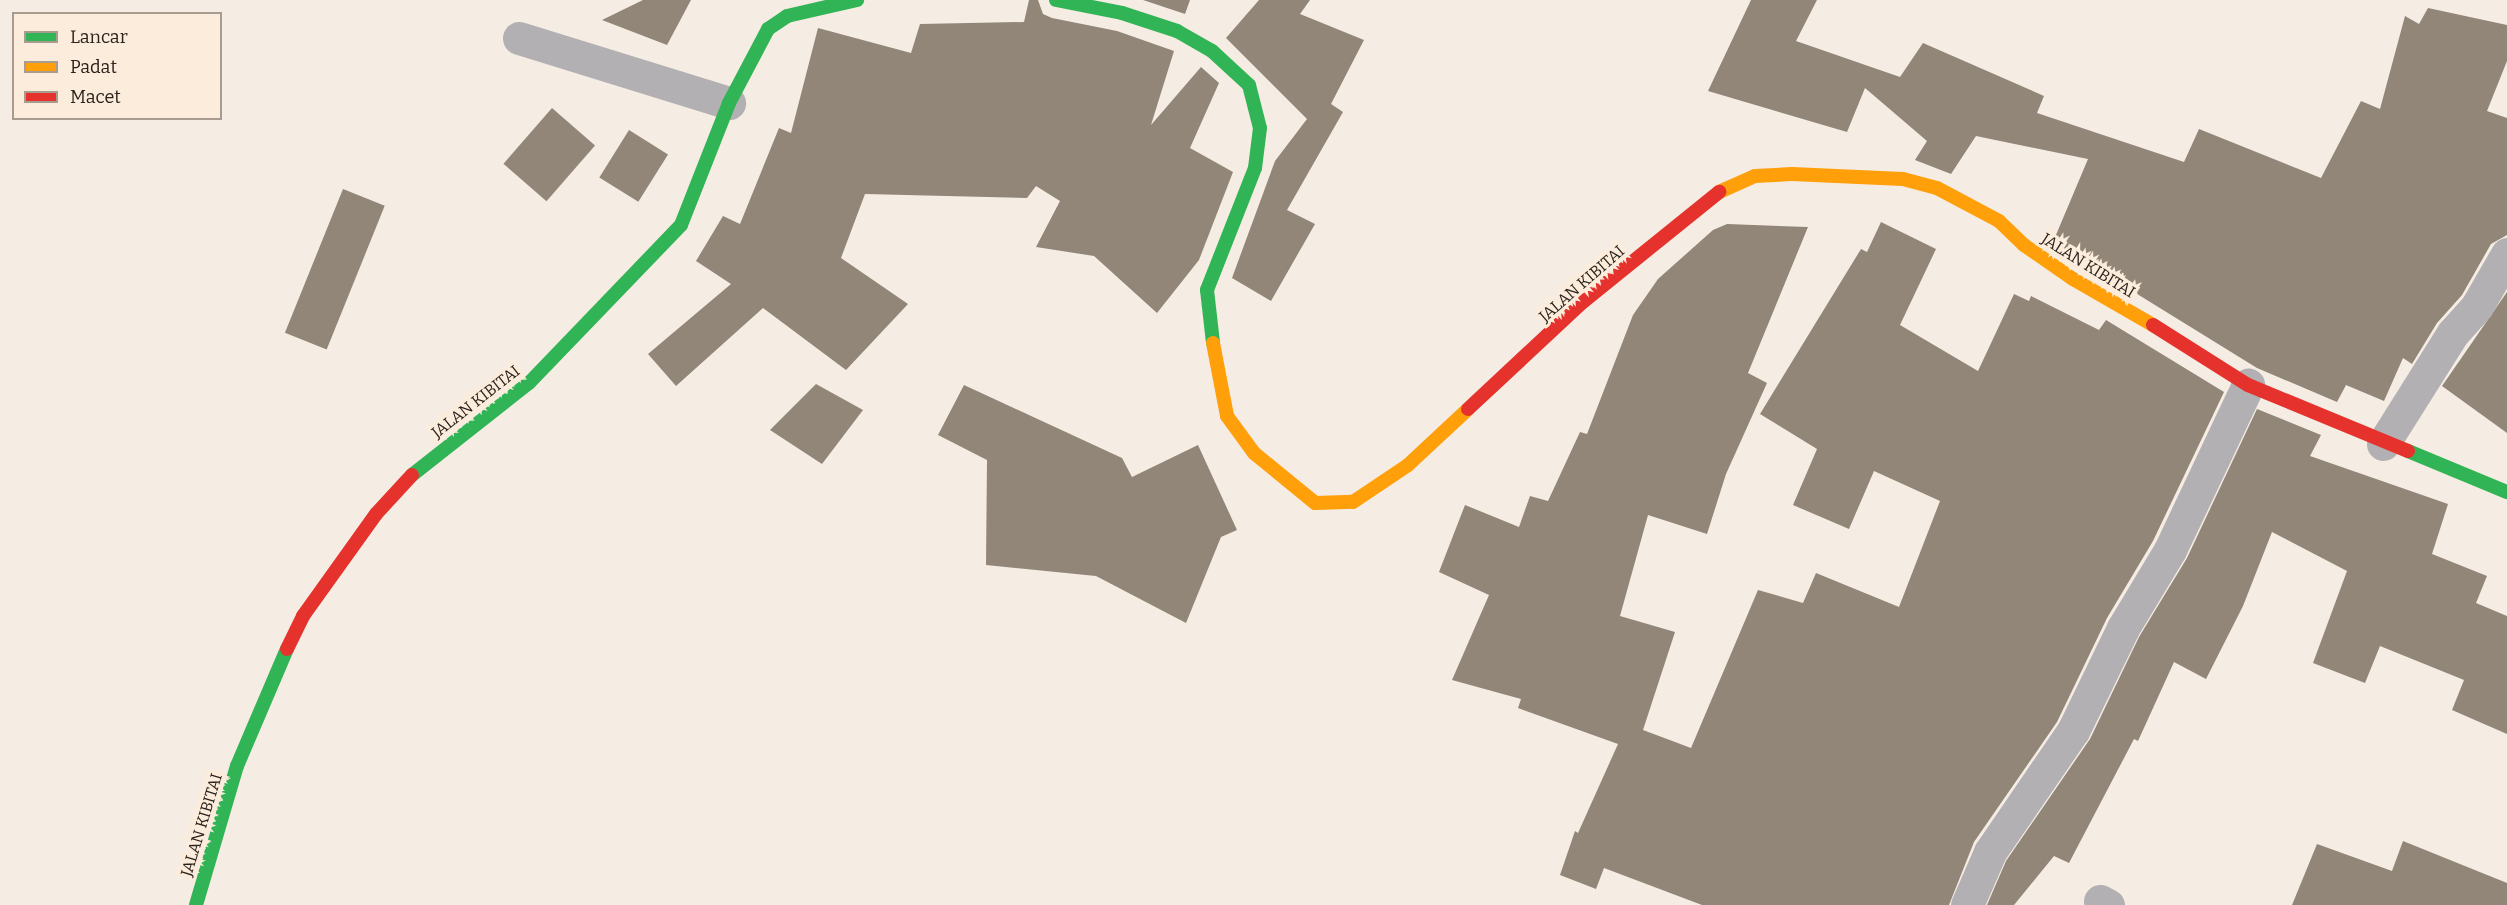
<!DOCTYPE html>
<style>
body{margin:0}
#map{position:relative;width:2507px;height:905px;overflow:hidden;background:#f5ece3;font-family:Bitter,serif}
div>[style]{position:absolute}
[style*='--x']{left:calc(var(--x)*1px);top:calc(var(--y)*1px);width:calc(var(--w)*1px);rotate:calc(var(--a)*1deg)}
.building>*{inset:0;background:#918677;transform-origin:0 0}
.street>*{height:33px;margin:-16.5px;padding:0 16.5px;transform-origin:16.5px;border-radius:16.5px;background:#b2b0b2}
.fast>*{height:14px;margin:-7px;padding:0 7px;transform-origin:7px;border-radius:7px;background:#30b455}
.slow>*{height:14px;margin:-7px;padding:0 7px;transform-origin:7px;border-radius:7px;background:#ff9f0a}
.jam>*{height:14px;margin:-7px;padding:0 7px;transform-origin:7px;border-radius:7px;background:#e5322d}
span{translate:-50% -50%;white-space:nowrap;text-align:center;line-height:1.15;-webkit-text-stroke:6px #fcecdc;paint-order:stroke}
.street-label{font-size:16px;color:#2a221b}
.legend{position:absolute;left:12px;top:12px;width:210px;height:108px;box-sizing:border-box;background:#fcecdc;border:2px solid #a89b8f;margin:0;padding:8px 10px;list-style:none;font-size:18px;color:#2a221b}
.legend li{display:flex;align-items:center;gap:12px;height:30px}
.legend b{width:30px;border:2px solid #a89b8f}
</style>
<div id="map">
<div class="building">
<div style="clip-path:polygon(643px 0,691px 0,667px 45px,602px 20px)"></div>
<div style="clip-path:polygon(1029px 0,1038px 0,1043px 14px,1052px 18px,1117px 31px,1174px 51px,1151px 125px,1201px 67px,1219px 83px,1190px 148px,1233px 172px,1199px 260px,1157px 313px,1094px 256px,1036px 247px,1060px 201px,1036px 186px,1027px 198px,865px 194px,841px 258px,908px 304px,846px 370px,763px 308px,676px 386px,648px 354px,731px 284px,696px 261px,723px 216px,740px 224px,779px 128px,791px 133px,818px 28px,911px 53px,920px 24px,1024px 22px)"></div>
<div style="clip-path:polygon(1143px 0,1190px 0,1185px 14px)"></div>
<div style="clip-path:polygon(1259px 0,1310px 0,1300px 14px,1364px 40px,1331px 104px,1343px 112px,1287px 210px,1315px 224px,1271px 301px,1232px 278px,1275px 161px,1307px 119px,1226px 38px)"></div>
<div style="clip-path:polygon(1751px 0,1817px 0,1796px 41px,1900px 77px,1923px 43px,2044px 96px,2037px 113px,2184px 162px,2199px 129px,2321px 178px,2361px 101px,2380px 109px,2405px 16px,2419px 24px,2428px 8px,2507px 25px,2507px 61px,2487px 111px,2507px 118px,2507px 235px,2491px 244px,2462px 295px,2437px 323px,2412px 364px,2403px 358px,2384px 401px,2346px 385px,2337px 402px,2257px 368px,2053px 242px,2088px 159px,1976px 136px,1951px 174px,1915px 160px,1927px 141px,1865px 88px,1847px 132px,1708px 91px)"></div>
<div style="left:552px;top:108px;width:57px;height:74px;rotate:41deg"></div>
<div style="left:629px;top:130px;width:46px;height:56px;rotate:32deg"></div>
<div style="left:343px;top:189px;width:45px;height:155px;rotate:22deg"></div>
<div style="clip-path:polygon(1881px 222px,1936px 249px,1900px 325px,1978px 371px,2014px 294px,2029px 301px,2031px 296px,2099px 330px,2106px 320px,2224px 392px,2153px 541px,2107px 618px,2057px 722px,1974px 842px,1949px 905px,1702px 905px,1604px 868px,1596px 889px,1560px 875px,1575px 831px,1578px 833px,1618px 744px,1518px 708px,1521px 699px,1452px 680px,1489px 595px,1439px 572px,1465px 505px,1519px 527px,1530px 496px,1548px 501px,1580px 432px,1587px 434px,1633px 315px,1658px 279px,1713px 230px,1727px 224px,1808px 227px,1748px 373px,1767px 383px,1726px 474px,1707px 534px,1648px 515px,1620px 616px,1675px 632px,1643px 730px,1691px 748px,1758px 590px,1803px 603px,1816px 573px,1899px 607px,1940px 501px,1874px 471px,1849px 529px,1793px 505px,1817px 449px,1760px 414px,1861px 249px,1867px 252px)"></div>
<div style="clip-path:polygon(2507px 292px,2507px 433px,2442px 386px)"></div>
<div style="clip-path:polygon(816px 384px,863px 410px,822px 464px,770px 430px)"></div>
<div style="clip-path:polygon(964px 385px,1122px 458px,1132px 477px,1198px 445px,1237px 530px,1221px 537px,1186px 623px,1096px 576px,986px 565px,987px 460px,938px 435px)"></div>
<div style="clip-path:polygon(2257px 409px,2321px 435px,2310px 456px,2448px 504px,2432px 554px,2487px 576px,2476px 603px,2507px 616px,2507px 734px,2452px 710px,2464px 680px,2380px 646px,2365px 683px,2313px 663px,2347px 571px,2272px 532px,2243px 606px,2206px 679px,2174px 662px,2138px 741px,2134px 739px,2069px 863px,2054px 856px,2014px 905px,1987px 905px,2006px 861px,2090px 739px,2139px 637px,2187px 558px)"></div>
<div style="clip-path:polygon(2403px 841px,2507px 883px,2507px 905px,2292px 905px,2317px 844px,2392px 871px)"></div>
</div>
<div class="street">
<div style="--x:519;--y:38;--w:220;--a:17.2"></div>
<div style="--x:2383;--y:444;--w:131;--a:-57.8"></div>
<div style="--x:2453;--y:333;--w:36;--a:-48"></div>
<div style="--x:2477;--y:306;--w:60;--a:-60"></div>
<div style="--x:2100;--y:901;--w:9;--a:27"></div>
<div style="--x:1967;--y:905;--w:58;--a:-66.5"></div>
<div style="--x:1990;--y:852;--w:147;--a:-55.6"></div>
<div style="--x:2073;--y:731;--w:114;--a:-64.1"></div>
<div style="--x:2123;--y:628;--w:91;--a:-58.9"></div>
<div style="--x:2170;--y:550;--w:183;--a:-64.7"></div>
</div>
<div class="fast">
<div style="--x:1056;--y:0;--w:67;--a:11.1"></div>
<div style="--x:1122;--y:13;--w:58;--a:18.1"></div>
<div style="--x:1177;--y:31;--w:40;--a:29.7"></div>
<div style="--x:1212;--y:51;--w:50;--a:42.6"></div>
<div style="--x:1249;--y:85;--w:44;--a:75.7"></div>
<div style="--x:1260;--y:128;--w:40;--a:97.1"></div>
<div style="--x:1255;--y:168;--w:131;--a:111.5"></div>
<div style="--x:1207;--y:290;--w:53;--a:83.5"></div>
<div style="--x:2408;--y:451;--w:107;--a:22.5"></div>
<div style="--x:412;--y:475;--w:149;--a:-38.2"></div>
<div style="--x:529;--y:383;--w:219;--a:-46.1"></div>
<div style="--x:681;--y:225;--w:131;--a:-68.5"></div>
<div style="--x:729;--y:103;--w:84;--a:-62.2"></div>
<div style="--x:768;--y:29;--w:23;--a:-34"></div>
<div style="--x:787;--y:16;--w:72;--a:-12.9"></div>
<div style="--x:196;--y:905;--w:145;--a:-73.6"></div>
<div style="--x:237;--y:766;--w:127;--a:-66.9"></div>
</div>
<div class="slow">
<div style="--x:1719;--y:192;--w:39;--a:-24"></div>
<div style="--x:1755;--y:176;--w:37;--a:-3"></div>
<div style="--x:1792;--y:174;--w:111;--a:2.6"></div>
<div style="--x:1903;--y:179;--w:35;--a:15"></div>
<div style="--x:1937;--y:188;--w:70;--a:28"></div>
<div style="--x:1999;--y:221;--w:35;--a:44"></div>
<div style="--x:2024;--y:245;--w:60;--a:34.8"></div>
<div style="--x:2073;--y:279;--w:92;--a:29.9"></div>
<div style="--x:1213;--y:343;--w:74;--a:79.1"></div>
<div style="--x:1227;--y:416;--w:46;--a:53.9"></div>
<div style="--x:1254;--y:453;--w:79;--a:39.3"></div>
<div style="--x:1315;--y:503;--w:38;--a:-2"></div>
<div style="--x:1353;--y:502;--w:66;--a:-33.9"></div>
<div style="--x:1408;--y:465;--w:82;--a:-43"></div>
</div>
<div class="jam">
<div style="--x:2153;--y:325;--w:112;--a:32.3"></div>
<div style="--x:2248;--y:385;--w:173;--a:22.4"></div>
<div style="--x:1468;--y:409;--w:158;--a:-43"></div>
<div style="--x:1584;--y:301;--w:174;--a:-38.9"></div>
<div style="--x:287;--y:649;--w:37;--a:-64"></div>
<div style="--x:303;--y:616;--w:125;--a:-54.4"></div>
<div style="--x:376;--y:514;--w:53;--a:-47.3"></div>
</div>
<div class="street-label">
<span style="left:2088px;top:266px;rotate:32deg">JALAN KIBITAI</span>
<span style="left:1582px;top:284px;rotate:-41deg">JALAN KIBITAI</span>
<span style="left:476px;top:402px;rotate:-38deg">JALAN KIBITAI</span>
<span style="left:202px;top:825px;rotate:-73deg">JALAN KIBITAI</span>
</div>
<ul class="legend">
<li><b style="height:8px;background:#30b455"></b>Lancar</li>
<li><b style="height:8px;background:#ff9f0a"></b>Padat</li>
<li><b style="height:8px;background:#e5322d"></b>Macet</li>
</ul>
</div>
